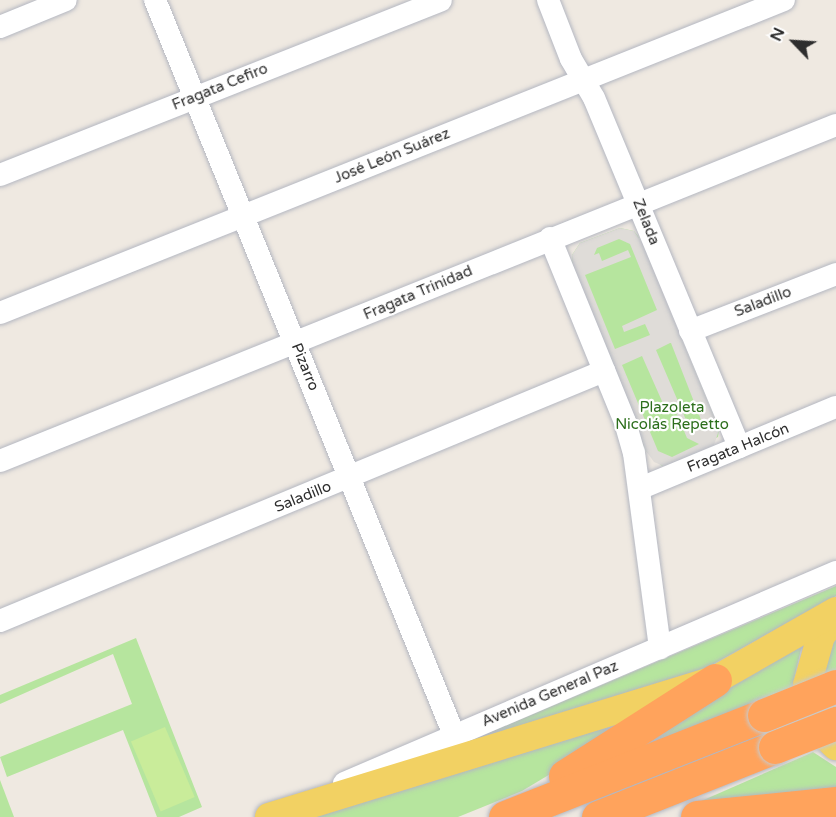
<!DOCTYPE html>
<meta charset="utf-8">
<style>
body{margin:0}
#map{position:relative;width:836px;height:817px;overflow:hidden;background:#efe9e1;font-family:"Varela Round",sans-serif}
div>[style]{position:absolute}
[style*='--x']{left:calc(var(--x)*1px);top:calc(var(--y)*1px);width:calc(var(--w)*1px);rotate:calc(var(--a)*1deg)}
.green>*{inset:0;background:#b6e59e}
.pitch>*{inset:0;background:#c9ec9a;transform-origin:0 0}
.plaza>*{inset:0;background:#dfdcd8}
.roads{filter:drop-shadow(0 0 2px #b4b7c1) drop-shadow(0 0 2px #b4b7c1)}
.minor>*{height:22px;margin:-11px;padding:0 11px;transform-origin:11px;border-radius:11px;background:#fff}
.major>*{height:28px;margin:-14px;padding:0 14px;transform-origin:14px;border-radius:14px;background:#f2d163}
.highway>*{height:33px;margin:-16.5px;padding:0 16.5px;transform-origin:16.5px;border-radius:16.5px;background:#ffa35c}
.bridges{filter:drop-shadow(0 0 2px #c9c9c9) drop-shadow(0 0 2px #c9c9c9)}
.highway-bridge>*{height:33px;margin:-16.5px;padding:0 16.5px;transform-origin:16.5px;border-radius:16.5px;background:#ffa35c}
span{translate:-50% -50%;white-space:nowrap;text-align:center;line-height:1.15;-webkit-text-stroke:4.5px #fff;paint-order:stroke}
.street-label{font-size:15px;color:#2e2e2e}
.park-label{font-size:15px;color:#2c6e1b}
.north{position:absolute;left:764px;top:12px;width:60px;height:60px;-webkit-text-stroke:4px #fff;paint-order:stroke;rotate:295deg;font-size:16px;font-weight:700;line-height:24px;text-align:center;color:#2e2e2e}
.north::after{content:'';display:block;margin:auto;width:21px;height:27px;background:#2e2e2e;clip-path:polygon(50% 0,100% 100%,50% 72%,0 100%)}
</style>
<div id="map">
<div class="green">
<div style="clip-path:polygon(620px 228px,634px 231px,638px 236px,719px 430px,718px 437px,662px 466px,646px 451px,573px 268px,572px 255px,580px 243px)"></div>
<div style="clip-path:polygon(836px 586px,836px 596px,681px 682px,441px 753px)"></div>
<div style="clip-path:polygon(836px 635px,836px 672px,816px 680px)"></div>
<div style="clip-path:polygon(136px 638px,202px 807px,179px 817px,157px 817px,123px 730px,7px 777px,0 757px,132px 704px,113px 654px,0 704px,0 695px)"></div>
<div style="clip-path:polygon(802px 645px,792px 688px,639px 750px,671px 720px)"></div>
<div style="clip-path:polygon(672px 701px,522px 791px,458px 817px,290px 817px)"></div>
<div style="clip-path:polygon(813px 752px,836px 767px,836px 792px,699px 802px)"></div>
<div style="clip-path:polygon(0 780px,14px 817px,0 817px)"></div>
</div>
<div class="pitch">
<div style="left:165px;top:727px;width:76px;height:37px;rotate:67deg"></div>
</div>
<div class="plaza">
<div style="clip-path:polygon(evenodd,620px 228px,634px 231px,642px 243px,719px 430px,714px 445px,666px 467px,654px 462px,646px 451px,573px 268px,572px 255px,580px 243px,620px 228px,619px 239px,630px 244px,657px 310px,622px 326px,624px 332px,645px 324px,650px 335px,615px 349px,585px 275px,631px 257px,628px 250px,602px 261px,599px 253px,594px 255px,597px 248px,619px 239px,620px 228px,670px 343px,671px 343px,705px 430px,702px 431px,699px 423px,689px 427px,656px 350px,670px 343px,620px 228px,642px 356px,665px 408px,673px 405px,687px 438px,699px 444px,672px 457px,658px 451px,622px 365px,642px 356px)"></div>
</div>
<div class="roads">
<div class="minor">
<div style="--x:155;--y:0;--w:793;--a:67.86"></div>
<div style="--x:548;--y:0;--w:63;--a:68.7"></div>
<div style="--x:571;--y:59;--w:45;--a:59.5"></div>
<div style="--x:594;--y:98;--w:378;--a:67.4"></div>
<div style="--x:0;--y:27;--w:71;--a:-22.2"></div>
<div style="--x:0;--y:175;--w:474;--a:-21.6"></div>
<div style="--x:550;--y:238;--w:199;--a:67.8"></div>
<div style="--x:625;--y:422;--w:32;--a:74"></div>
<div style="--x:634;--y:453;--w:197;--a:82.4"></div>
<div style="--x:0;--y:313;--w:844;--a:-21.76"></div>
<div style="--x:690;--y:331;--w:157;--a:-21.3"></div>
<div style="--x:0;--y:461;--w:901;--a:-21.9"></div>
<div style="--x:641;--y:488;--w:211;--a:-22.6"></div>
<div style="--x:0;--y:621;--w:654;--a:-22.49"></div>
<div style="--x:344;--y:783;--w:535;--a:-23.21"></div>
</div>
<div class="major">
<div style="--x:836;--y:618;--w:23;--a:130"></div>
<div style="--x:821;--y:636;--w:51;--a:105.9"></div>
<div style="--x:807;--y:685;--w:42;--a:79"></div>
<div style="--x:815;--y:726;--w:29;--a:44"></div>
<div style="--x:269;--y:817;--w:467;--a:-17.1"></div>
<div style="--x:715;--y:680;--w:139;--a:-29.7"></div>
</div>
<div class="highway">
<div style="--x:565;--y:776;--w:178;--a:-32.6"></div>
<div style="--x:505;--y:817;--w:278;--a:-21.5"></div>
<div style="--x:598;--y:817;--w:190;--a:-21.6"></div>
<div style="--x:697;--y:817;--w:140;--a:-5.8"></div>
</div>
</div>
<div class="bridges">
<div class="highway-bridge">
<div style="--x:764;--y:715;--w:78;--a:-21.9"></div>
<div style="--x:775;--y:747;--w:66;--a:-21.5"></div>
</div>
</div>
<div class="street-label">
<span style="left:220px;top:87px;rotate:-22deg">Fragata Cefiro</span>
<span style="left:392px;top:156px;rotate:-22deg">José León Suárez</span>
<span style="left:646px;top:222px;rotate:68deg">Zelada</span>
<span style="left:418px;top:293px;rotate:-23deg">Fragata Trinidad</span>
<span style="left:763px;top:302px;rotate:-21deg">Saladillo</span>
<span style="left:305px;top:367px;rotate:68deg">Pizarro</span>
<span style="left:738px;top:448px;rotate:-22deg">Fragata Halcón</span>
<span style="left:303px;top:497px;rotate:-22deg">Saladillo</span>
<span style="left:550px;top:694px;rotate:-23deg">Avenida General Paz</span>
</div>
<div class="park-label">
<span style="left:672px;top:416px">Plazoleta<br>Nicolás Repetto</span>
</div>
<div class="north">N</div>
</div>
